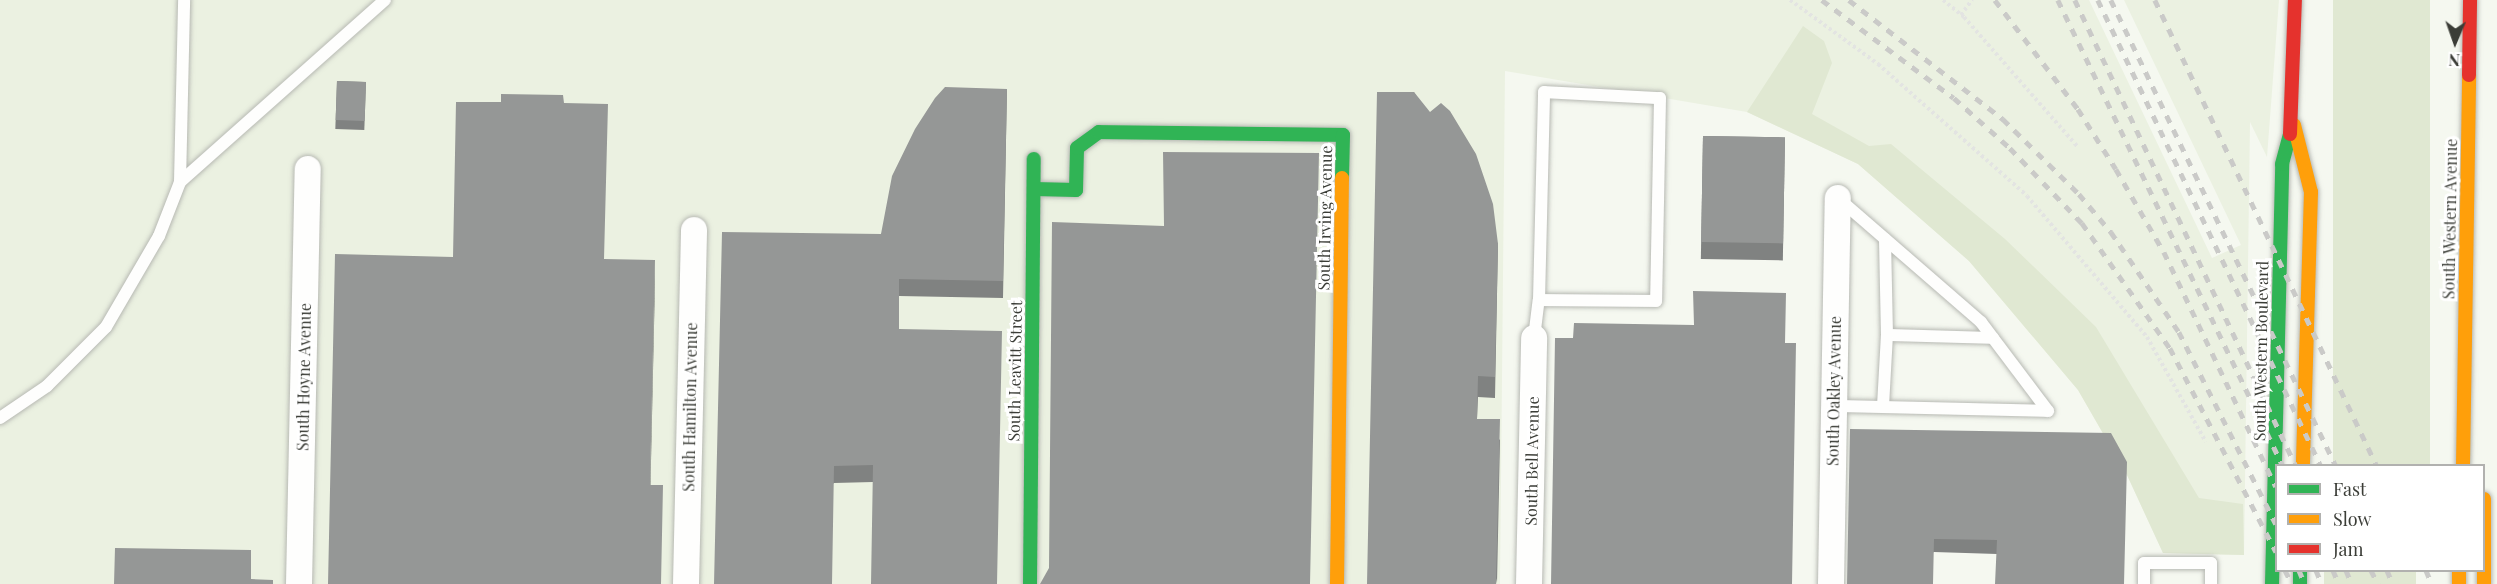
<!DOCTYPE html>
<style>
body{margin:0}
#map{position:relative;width:2497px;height:584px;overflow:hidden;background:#f5f8f0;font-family:"Playfair Display",serif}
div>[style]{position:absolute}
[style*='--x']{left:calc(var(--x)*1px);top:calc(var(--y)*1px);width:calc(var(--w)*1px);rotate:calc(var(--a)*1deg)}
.built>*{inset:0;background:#ebf1e1}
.green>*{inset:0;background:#e0e8d2;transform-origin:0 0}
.path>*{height:4px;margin-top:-2px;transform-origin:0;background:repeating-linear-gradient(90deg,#e3e4e2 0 3px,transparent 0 6px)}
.roads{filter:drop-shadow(0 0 2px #b7b9b3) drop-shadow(0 0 2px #b7b9b3)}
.lane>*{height:12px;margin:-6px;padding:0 6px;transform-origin:6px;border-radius:6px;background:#fefefd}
.street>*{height:26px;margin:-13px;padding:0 13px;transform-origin:13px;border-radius:13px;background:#fefefd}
.fast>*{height:14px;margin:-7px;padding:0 7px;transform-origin:7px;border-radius:7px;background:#30b455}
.slow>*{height:14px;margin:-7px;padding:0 7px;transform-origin:7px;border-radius:7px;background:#ff9f0a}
.jam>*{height:14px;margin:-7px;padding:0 7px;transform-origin:7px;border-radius:7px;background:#e5322d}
.rail>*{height:4.5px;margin-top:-2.25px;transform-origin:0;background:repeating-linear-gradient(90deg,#cacac8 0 8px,transparent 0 16px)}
.wall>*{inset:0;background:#808281;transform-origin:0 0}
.shaded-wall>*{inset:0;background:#686a69}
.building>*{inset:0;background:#959796;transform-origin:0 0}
span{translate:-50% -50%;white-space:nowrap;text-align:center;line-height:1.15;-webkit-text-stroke:6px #fff;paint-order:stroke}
.street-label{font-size:16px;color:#3b3d37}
.legend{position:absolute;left:2275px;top:464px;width:210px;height:108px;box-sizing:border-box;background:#fff;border:2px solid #b1b1af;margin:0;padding:8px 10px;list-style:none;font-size:18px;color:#3b3d37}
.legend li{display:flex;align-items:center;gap:12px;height:30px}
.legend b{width:30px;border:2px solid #b1b1af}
.north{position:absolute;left:2425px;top:12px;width:60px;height:60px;-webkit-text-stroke:4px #fff;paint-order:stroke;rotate:182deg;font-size:16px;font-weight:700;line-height:24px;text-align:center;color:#3b3d37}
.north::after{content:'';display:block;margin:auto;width:21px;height:27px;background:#3b3d37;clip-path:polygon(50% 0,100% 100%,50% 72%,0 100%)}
</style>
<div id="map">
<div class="built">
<div style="clip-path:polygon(0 0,2089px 0,2212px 258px,2241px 245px,2124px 0,2279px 0,2267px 157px,2250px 122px,2244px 555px,2163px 553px,2127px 475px,2078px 390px,1969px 261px,1858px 164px,1747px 112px,1505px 71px,1500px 584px,0 584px)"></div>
</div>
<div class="green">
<div style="left:2333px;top:0;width:97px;height:465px"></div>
<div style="clip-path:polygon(1803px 26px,1824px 41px,1832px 63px,1812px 114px,1869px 146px,1891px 144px,2005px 239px,2096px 327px,2199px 498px,2243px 504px,2244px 555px,2163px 553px,2127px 475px,2078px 390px,1969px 261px,1858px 164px,1747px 112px)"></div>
<div style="left:2324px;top:571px;width:92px;height:13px"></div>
</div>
<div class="path">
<div style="--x:1790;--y:0;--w:109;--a:36"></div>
<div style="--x:1878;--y:64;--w:199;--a:41.5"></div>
<div style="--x:2027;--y:196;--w:185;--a:49.6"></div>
<div style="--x:2147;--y:337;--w:120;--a:60.7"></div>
<div style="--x:1943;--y:0;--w:27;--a:39"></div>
<div style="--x:1964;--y:17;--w:173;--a:48.8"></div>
<div style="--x:1961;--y:15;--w:19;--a:-54"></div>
</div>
<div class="roads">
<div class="lane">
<div style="--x:180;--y:182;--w:274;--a:-41.6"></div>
<div style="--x:1887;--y:335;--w:106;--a:1.6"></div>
<div style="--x:1534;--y:338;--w:38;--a:-83"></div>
<div style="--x:1539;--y:300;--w:208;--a:-88.6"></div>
<div style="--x:1544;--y:92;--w:116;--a:3"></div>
<div style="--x:1660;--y:98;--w:203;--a:91.1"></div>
<div style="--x:1656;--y:301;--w:117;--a:-179.5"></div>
<div style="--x:1834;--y:406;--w:214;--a:1.3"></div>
<div style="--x:2048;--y:411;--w:111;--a:-127"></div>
<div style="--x:1981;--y:322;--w:189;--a:-139.1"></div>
<div style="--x:1883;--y:406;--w:71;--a:-86.8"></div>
<div style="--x:1887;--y:335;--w:96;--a:-91.2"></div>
<div style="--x:0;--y:418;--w:57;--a:-34.2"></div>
<div style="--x:47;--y:386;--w:83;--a:-45"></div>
<div style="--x:106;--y:327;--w:105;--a:-59.8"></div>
<div style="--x:159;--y:236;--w:58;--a:-68.7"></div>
<div style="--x:180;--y:182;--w:182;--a:-88.7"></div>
<div style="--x:2144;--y:584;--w:21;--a:-90"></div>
<div style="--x:2144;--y:563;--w:67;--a:0"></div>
<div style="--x:2211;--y:563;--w:21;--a:90"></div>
</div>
<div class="street">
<div style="--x:299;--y:584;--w:415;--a:-88.8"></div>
<div style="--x:686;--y:584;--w:354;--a:-88.7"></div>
<div style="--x:1529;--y:584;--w:246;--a:-88.8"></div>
<div style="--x:1831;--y:584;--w:386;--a:-89"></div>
</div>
<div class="fast">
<div style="--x:1034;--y:189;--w:42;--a:1.4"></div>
<div style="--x:1076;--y:190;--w:42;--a:-88.6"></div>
<div style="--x:1077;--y:148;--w:27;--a:-36"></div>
<div style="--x:1099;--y:132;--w:244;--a:0.7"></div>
<div style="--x:1343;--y:135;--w:43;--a:91.3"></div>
<div style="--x:2300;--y:570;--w:14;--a:90"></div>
<div style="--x:1030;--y:584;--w:425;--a:-89.5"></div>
<div style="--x:2272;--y:584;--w:420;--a:-88.6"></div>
<div style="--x:2282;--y:164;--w:31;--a:-75"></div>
</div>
<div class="slow">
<div style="--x:2294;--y:125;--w:69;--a:75.8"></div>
<div style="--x:2311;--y:192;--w:274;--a:91.7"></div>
<div style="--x:2463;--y:466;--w:391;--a:-89.1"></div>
<div style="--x:2484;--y:499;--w:85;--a:90"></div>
<div style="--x:2459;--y:570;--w:14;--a:90"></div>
<div style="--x:1337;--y:584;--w:406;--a:-89.3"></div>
</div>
<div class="jam">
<div style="--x:2469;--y:75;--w:75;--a:-89.2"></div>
<div style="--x:2290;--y:134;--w:134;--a:-87.9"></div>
</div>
</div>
<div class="rail">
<div style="--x:1822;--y:0;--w:164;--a:36.6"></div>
<div style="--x:1954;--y:98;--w:75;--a:41.8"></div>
<div style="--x:2010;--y:148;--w:104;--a:46.2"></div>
<div style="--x:2082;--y:223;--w:153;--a:54.9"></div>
<div style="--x:2170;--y:348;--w:230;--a:62.5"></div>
<div style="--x:1849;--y:0;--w:195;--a:37.7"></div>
<div style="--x:2003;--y:119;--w:107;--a:44.6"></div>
<div style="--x:2079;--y:194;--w:50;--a:49.9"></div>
<div style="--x:2111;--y:232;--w:121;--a:55.8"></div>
<div style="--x:2179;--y:332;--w:215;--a:63.2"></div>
<div style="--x:1995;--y:0;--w:137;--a:52.7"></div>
<div style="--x:2078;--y:109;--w:71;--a:57.7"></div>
<div style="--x:2116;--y:169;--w:96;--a:60"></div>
<div style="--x:2164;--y:252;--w:260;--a:64.5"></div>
<div style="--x:2058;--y:0;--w:517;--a:64.23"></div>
<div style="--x:2075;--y:0;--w:516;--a:64.63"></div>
<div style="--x:2098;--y:0;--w:517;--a:64.43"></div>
<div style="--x:2111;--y:0;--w:517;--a:64.23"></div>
<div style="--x:2155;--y:0;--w:516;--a:64.53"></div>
<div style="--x:2285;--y:570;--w:16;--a:63"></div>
<div style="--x:2299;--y:570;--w:15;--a:67"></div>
<div style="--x:2316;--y:570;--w:15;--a:67"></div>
<div style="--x:2333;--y:570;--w:15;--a:67"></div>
<div style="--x:2346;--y:570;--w:15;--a:67"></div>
<div style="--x:2371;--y:570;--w:16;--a:63"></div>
<div style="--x:2387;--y:570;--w:15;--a:67"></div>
<div style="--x:2426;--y:570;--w:15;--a:67"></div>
</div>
<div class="wall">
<div style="left:337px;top:81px;width:29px;height:48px;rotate:2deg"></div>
<div style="clip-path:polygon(1007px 89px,1003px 298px,899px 296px,873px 482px,834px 483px,714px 584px,881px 234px)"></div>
<div style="clip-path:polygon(1414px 92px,1498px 244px,1495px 398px,1478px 397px,1477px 419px,1500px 440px,1497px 584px)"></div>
<div style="left:1703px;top:136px;width:82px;height:123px;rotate:1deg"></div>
<div style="clip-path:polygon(2111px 433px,1997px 554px,1934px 552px,1847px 584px)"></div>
</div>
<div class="shaded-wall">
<div style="clip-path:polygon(655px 260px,655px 281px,650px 506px,650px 485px)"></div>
</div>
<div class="building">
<div style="left:337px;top:81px;width:29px;height:39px;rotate:2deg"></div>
<div style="clip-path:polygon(945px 87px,1007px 89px,1003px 281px,899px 279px,899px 329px,1002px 331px,997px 584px,871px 584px,873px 465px,834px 466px,832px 584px,714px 584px,722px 232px,881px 234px,892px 176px,915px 129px,935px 98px)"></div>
<div style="clip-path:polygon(1377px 92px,1414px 92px,1430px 112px,1441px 103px,1450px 111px,1476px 154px,1493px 204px,1498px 244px,1495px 377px,1478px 376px,1477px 419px,1500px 419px,1496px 584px,1367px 584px)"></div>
<div style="clip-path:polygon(501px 94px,563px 95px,564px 103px,608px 104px,604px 259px,655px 260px,650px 485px,663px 485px,661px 584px,328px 584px,335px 254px,453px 257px,456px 102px,501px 102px)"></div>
<div style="left:1703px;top:136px;width:82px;height:106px;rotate:1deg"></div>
<div style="clip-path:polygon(1163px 152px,1319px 153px,1310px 584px,1040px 584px,1049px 568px,1052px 222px,1164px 226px)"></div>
<div style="clip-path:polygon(1693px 291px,1786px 293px,1785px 343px,1796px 343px,1792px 584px,1551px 584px,1555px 338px,1573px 338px,1574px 323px,1694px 325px)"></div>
<div style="clip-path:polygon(1850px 429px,2111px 433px,2127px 462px,2124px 584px,1995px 584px,1997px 540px,1934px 539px,1933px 584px,1847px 584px)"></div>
<div style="clip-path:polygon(115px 548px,251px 550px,251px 579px,273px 580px,273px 584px,114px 584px)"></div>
</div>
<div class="street-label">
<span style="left:1325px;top:218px;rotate:-89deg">South Irving Avenue</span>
<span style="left:2450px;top:219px;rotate:-89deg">South Western Avenue</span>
<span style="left:2261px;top:351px;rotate:-89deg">South Western Boulevard</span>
<span style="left:1015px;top:371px;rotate:-89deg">South Leavitt Street</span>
<span style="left:304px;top:377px;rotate:-89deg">South Hoyne Avenue</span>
<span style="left:1834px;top:391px;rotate:-89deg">South Oakley Avenue</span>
<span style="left:690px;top:407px;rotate:-89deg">South Hamilton Avenue</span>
<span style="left:1532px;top:461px;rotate:-89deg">South Bell Avenue</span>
</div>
<ul class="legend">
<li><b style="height:8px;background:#30b455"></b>Fast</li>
<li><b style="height:8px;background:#ff9f0a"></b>Slow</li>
<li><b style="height:8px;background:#e5322d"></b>Jam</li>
</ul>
<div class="north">N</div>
</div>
